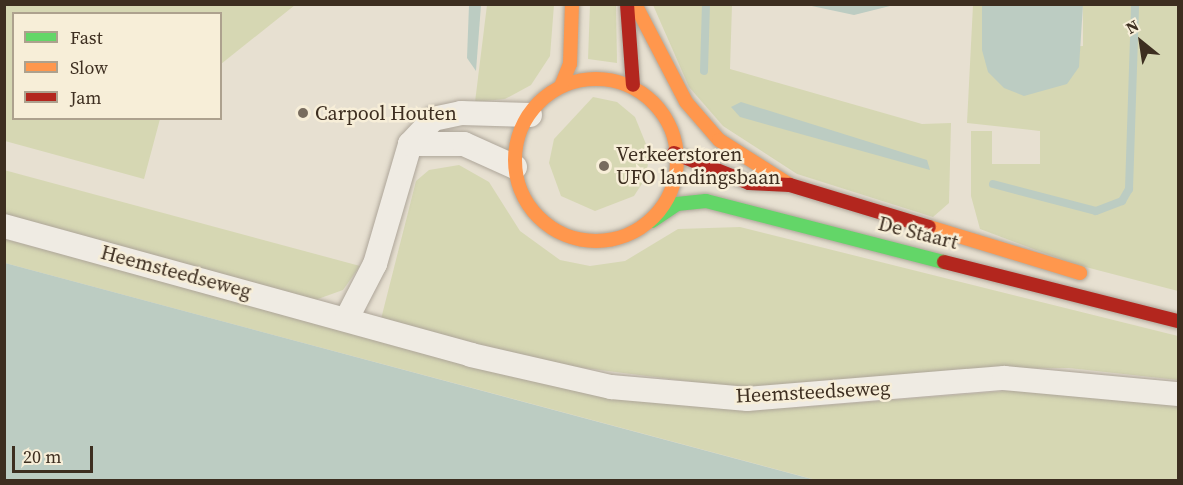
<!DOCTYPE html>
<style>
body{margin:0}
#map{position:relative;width:1183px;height:485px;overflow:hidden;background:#e7e0d1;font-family:"Source Serif 4",serif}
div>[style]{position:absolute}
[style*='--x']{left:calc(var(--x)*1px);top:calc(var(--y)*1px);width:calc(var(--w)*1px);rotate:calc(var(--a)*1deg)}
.green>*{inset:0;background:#d6d7b3}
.water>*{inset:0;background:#bcccc2}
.stream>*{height:8px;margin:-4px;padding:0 4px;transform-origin:4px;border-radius:4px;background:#bcccc2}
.roads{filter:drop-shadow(0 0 2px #ada599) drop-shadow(0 0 2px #ada599)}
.street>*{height:24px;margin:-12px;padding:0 12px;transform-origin:12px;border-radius:12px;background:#efebe3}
.fast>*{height:14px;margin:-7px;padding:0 7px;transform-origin:7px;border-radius:7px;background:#63d668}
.slow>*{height:14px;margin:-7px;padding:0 7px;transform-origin:7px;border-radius:7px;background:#ff974d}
.slow>.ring{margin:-7px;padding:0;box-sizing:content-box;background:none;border:14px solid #ff974d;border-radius:50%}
.jam>*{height:14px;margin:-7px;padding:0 7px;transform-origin:7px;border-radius:7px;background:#b3261e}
.dots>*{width:16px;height:16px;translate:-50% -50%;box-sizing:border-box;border:3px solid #f7eed8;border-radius:50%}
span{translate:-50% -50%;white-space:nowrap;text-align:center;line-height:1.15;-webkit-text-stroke:5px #f7eed8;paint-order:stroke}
.poi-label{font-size:20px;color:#3d2e20}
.left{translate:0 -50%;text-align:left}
.street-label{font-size:20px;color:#3d2e20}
.frame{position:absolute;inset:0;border:6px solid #3d2e20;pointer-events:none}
.legend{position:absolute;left:12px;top:12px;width:210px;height:108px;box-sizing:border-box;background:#f7eed8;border:2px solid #ada18e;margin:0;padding:8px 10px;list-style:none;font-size:18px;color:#3d2e20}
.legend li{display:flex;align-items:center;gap:12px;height:30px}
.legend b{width:30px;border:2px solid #ada18e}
.north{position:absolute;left:1111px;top:12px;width:60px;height:60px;-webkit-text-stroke:4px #f7eed8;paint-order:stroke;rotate:330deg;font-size:16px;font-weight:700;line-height:24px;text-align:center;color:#3d2e20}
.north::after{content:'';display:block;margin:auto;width:21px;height:27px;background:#3d2e20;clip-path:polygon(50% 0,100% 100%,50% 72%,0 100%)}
.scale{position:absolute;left:12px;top:446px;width:81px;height:27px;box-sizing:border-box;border:3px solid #3d2e20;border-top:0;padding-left:8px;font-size:18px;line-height:21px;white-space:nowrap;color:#3d2e20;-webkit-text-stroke:4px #f7eed8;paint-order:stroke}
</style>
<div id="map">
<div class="green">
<div style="clip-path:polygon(4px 5px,5px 4px,295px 5px,221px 64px,220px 14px,14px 14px,14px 118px,160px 119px,144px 179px,5px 141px)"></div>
<div style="clip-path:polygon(487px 5px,554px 5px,550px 56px,531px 85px,505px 99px,475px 102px)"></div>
<div style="clip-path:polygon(590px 5px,616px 5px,617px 63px,588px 59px)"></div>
<div style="clip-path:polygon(653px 5px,732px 5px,730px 69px,922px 124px,951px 123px,949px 203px,933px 217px,797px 174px,723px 126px,689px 87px)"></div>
<div style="clip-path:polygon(973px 5px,982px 5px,982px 50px,1083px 46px,1083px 5px,1178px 5px,1178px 291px,1074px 264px,980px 229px,971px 196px,971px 131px,992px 131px,992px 164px,1040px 164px,1040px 131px,967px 123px)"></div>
<div style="clip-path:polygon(593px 97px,617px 102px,635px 117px,650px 154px,645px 179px,634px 196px,595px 211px,561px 196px,549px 163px,554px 139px)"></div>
<div style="clip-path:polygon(459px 165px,489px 182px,520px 231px,560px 260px,590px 266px,625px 261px,678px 229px,740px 227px,1178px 336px,1178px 380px,1069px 368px,959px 369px,868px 381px,733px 387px,561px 365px,381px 319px,416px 181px,429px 170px)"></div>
<div style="clip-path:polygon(4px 170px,360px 266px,343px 290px,315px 300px,5px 217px)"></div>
<div style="clip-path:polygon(4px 239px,612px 397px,792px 408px,1031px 389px,1178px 402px,1178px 480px,816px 480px,5px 263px)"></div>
</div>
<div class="water">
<div style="clip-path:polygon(469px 5px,481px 5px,476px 71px,467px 58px)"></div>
<div style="clip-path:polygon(807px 5px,807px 4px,894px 5px,854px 15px)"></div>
<div style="clip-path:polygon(982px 5px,1083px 5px,1079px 67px,1067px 84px,1024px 96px,1004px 88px,988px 72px,982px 50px)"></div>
<div style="clip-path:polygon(741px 102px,927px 160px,930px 170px,740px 117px,731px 107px)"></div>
<div style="clip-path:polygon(5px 263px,804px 477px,816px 480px,5px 480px)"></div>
</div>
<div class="stream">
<div style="--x:704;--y:71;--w:67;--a:-88.3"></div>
<div style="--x:993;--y:184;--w:106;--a:14.7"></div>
<div style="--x:1096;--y:211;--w:28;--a:-21"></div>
<div style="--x:1122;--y:201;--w:14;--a:-60"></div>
<div style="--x:1129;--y:189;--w:185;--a:-88.1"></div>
</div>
<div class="roads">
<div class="street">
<div style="--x:410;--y:144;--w:54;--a:0"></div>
<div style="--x:464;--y:144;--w:56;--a:24.3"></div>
<div style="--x:4;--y:226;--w:484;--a:15.4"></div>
<div style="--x:471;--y:355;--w:144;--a:12.9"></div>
<div style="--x:611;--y:387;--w:137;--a:5"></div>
<div style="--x:747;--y:399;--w:258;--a:-4.7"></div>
<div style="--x:1004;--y:378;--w:175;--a:5.3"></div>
<div style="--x:347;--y:318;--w:61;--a:-62.6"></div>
<div style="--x:375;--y:264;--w:125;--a:-73.7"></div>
<div style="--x:410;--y:144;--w:34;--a:-47"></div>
<div style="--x:433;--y:119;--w:29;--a:-12"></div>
<div style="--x:461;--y:113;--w:69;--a:1.7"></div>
</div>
<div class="fast">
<div style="--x:652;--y:221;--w:30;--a:-34"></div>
<div style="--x:677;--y:204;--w:29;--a:-6"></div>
<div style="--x:706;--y:201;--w:246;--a:14.4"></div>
</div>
<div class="slow">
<div style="--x:635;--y:4;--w:110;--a:62.5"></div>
<div style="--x:686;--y:102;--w:50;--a:49"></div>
<div style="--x:719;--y:140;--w:84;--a:32.4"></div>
<div class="ring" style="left:515px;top:79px;width:148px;height:148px"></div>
<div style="--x:561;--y:86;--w:24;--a:-68"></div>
<div style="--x:570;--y:64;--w:60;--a:-88.1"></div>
<div style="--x:929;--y:227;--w:158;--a:16.9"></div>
</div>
<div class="jam">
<div style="--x:627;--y:4;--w:81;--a:85.8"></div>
<div style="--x:674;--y:153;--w:81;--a:21.8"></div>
<div style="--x:749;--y:183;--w:41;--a:2.8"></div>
<div style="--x:790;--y:185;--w:145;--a:16.8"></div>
<div style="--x:944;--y:262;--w:241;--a:14.2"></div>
</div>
</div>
<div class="dots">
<div style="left:303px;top:113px;background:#786c5e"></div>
<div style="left:604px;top:166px;background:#786c5e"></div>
</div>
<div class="poi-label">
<span class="left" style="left:315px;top:113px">Carpool Houten</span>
<span class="left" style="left:616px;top:166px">Verkeerstoren<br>UFO landingsbaan</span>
</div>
<div class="street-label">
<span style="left:918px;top:233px;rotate:14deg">De Staart</span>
<span style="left:176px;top:272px;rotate:15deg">Heemsteedseweg</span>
<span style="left:813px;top:392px;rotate:-3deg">Heemsteedseweg</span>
</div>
<div class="frame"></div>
<ul class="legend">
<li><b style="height:8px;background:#63d668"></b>Fast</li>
<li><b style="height:8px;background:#ff974d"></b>Slow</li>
<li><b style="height:8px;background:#b3261e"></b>Jam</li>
</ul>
<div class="north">N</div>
<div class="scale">20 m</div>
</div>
